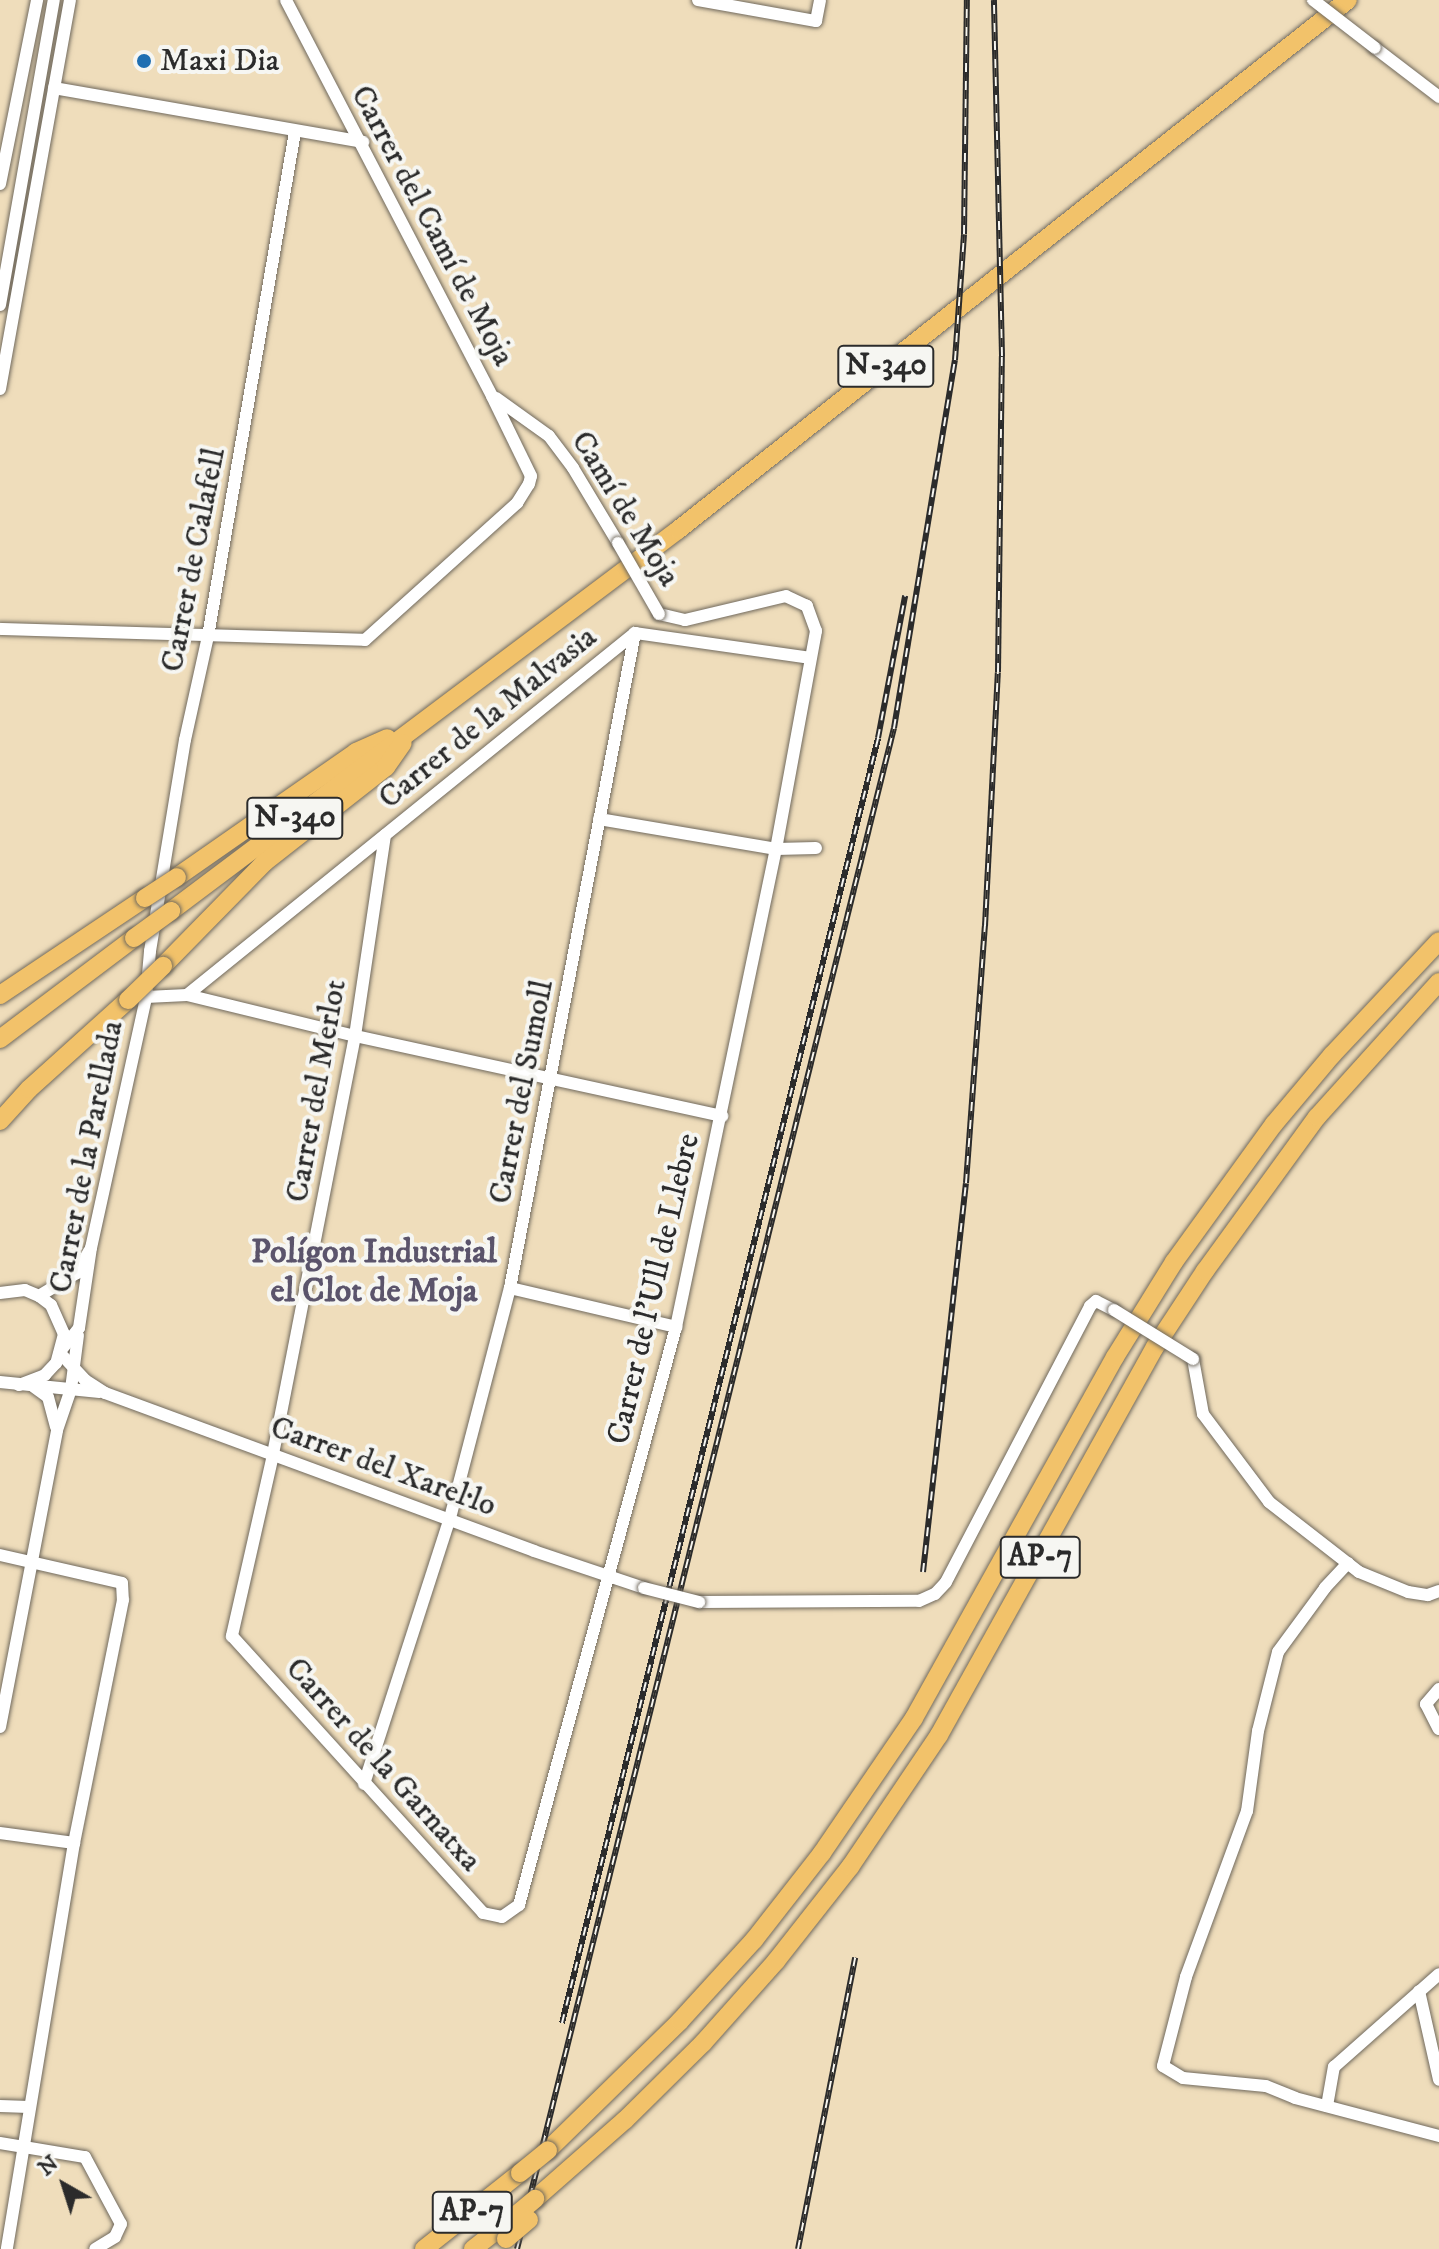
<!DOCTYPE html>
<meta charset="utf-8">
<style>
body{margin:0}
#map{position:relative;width:1439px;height:2249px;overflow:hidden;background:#efddbb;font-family:"IM FELL DW Pica",serif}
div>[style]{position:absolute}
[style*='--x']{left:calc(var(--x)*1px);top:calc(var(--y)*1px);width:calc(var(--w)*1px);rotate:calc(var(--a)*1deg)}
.roads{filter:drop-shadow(0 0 2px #70695d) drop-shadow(0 0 2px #70695d)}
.minor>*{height:12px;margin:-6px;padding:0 6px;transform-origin:6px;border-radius:6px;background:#fff}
.highway>*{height:18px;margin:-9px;padding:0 9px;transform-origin:9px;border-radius:9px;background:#f2c26a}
.rail>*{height:6px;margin-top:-3px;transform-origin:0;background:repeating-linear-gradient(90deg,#f6f6f2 0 9px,#2b2b2b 0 18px);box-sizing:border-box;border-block:2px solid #2b2b2b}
.bridges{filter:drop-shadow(0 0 2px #70695d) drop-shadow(0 0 2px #70695d)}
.minor-bridge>*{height:12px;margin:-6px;padding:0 6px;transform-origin:6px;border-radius:6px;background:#fff}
.highway-bridge>*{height:18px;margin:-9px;padding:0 9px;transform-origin:9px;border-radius:9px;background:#f2c26a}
.dots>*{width:22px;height:22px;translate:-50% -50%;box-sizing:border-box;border:4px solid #f6f6f2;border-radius:50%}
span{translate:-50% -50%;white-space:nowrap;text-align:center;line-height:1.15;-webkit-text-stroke:8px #f6f6f2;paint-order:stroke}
.shield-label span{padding:2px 6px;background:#f6f6f2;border:2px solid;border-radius:6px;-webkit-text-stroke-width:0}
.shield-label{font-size:30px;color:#2b2b2b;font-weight:700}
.poi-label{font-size:32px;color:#2b2b2b}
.left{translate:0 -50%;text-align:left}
.street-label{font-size:32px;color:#2b2b2b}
.neighbourhood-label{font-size:34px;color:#5b546b;font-weight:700}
.north{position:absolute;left:24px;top:2145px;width:80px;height:80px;-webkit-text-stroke:6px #f6f6f2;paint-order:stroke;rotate:321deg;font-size:22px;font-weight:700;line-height:32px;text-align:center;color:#2b2b2b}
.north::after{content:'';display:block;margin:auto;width:28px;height:36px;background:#2b2b2b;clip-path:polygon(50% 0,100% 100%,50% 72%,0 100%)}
</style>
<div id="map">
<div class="roads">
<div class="minor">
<div style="--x:698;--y:0;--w:120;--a:10.1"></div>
<div style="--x:816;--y:21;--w:21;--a:-79"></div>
<div style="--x:1375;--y:48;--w:81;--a:37.4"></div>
<div style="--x:54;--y:88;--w:314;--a:9.9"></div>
<div style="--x:0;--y:184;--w:188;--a:-78.6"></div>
<div style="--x:0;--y:305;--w:310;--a:-80"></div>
<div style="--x:0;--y:389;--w:395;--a:-79.8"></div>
<div style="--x:496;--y:398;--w:65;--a:35.6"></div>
<div style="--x:549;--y:436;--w:40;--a:53"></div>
<div style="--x:573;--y:468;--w:87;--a:59"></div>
<div style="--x:0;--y:629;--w:365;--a:1.7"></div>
<div style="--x:365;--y:640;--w:205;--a:-42"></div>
<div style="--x:517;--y:503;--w:22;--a:-58"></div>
<div style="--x:529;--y:484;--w:8;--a:-76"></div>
<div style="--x:531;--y:476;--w:89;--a:-116"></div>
<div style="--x:492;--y:396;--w:446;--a:-117.5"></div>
<div style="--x:635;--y:633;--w:177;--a:8.1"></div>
<div style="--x:599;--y:819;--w:180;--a:9.6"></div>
<div style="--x:776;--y:849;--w:40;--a:-1.4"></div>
<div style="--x:385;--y:835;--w:203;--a:98.5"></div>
<div style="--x:355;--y:1036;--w:427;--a:101.1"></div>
<div style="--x:273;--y:1455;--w:186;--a:102.8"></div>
<div style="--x:232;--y:1636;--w:374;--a:47.8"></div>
<div style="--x:483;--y:1913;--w:19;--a:12"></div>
<div style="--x:502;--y:1917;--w:21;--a:-35"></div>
<div style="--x:519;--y:1905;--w:599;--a:-74.8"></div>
<div style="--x:676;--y:1327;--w:488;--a:-78.2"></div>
<div style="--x:776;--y:849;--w:222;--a:-79.6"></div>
<div style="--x:816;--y:631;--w:27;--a:-110"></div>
<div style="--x:807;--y:606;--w:23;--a:-155"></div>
<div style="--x:786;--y:596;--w:104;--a:166.6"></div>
<div style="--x:685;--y:620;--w:27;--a:-167"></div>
<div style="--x:187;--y:995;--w:576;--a:-38.94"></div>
<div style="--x:146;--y:997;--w:41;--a:-2.8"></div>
<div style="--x:187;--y:995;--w:173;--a:13.7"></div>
<div style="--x:355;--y:1036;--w:376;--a:12.3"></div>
<div style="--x:510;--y:1288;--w:171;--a:13.2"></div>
<div style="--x:0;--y:1293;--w:25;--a:-7"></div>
<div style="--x:25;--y:1290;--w:15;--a:23"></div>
<div style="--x:39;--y:1296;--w:15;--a:37"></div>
<div style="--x:51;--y:1305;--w:32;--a:66"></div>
<div style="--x:64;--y:1334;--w:30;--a:105"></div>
<div style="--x:56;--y:1363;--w:16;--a:133"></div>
<div style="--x:45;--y:1375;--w:28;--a:159"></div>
<div style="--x:39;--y:1296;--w:44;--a:-31.2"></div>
<div style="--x:77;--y:1273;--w:25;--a:-61"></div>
<div style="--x:62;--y:1349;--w:27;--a:-51"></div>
<div style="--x:79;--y:1328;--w:81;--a:-81.5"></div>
<div style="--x:91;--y:1248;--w:257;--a:-77.6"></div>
<div style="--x:146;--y:997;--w:46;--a:-85"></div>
<div style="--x:150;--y:951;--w:214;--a:-80.6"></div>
<div style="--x:185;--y:740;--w:107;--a:-77.5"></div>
<div style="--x:208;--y:636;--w:511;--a:-80.21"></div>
<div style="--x:60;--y:1353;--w:37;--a:47"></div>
<div style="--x:85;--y:1380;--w:24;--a:33"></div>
<div style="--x:105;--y:1393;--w:457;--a:20.2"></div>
<div style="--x:534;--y:1551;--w:116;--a:18.6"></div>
<div style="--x:1193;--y:1359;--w:56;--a:79.7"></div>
<div style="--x:1203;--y:1414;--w:110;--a:53.1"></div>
<div style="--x:1269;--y:1502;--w:114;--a:37.9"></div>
<div style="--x:1359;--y:1572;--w:53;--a:22.2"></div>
<div style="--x:1408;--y:1592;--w:20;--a:9"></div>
<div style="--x:1428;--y:1595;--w:12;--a:-20"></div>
<div style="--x:0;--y:1382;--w:100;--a:5.7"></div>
<div style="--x:34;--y:1387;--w:17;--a:36"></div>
<div style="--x:48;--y:1397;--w:31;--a:75"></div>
<div style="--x:0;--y:1555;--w:125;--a:12.9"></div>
<div style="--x:122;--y:1583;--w:17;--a:87"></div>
<div style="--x:123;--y:1600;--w:248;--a:101.4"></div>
<div style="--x:74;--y:1843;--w:411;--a:99.4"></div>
<div style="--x:1348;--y:1563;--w:34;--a:133"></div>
<div style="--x:1325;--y:1588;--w:79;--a:126.3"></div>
<div style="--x:1278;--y:1652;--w:81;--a:104.2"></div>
<div style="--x:1258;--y:1731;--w:81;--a:97.8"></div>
<div style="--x:1247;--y:1811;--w:177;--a:110.2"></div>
<div style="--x:1186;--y:1977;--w:92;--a:104.5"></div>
<div style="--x:1163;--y:2066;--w:23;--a:31"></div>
<div style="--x:1183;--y:2078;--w:83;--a:5.5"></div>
<div style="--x:1266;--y:2086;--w:31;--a:22"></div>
<div style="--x:1295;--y:2098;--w:149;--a:14.8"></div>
<div style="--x:699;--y:1602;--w:220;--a:-0.3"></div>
<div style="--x:919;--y:1601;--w:17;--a:-24"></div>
<div style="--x:935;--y:1594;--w:16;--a:-47"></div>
<div style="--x:946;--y:1582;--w:311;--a:-62.4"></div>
<div style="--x:1090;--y:1306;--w:8;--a:-40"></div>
<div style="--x:1096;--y:1301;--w:20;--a:27"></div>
<div style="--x:1439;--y:1689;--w:20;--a:131"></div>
<div style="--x:1426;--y:1704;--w:28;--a:63"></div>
<div style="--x:0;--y:1727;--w:302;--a:-79.1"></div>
<div style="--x:57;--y:1430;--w:43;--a:-71.1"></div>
<div style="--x:71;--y:1389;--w:54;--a:-82.6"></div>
<div style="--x:364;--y:1784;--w:280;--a:-72.1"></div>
<div style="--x:450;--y:1518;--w:238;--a:-75.4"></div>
<div style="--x:510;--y:1288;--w:667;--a:-79.2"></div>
<div style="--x:0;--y:1833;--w:75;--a:7.7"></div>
<div style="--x:1419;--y:1991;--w:91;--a:77.3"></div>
<div style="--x:0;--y:2106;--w:29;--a:2"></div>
<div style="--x:1327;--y:2106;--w:40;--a:-80"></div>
<div style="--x:1334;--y:2067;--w:140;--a:-41.5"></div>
<div style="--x:0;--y:2143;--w:86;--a:9.4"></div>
<div style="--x:85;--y:2157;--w:76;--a:61.8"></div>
<div style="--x:121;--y:2224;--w:14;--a:115"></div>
<div style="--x:115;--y:2237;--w:23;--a:149"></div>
</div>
<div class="highway">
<div style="--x:177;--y:877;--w:218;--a:-34.9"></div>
<div style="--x:356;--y:752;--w:34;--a:-24"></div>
<div style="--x:171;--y:911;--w:634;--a:-36.92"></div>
<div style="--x:678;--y:530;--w:854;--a:-38.35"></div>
<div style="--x:163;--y:966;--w:146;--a:-45.6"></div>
<div style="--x:265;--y:862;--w:154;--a:-38.1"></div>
<div style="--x:386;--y:767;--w:29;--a:-55"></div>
<div style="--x:0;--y:995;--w:174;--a:-33.8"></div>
<div style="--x:0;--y:1039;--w:168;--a:-37"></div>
<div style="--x:0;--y:1121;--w:43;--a:-47.8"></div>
<div style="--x:29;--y:1089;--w:133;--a:-42"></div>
<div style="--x:548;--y:2150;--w:185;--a:-44.3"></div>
<div style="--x:680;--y:2021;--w:110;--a:-47.6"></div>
<div style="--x:754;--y:1940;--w:110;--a:-52"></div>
<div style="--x:822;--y:1853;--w:163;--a:-55.7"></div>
<div style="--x:914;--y:1718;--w:413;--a:-60.9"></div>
<div style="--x:1115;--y:1357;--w:112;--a:-58.2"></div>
<div style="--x:1174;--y:1262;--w:170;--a:-54.1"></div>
<div style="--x:1274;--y:1124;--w:90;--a:-50"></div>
<div style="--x:1332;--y:1055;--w:156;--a:-46.8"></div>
<div style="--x:535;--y:2199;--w:120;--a:-41.3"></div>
<div style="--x:625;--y:2120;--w:110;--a:-44.6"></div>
<div style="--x:703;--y:2043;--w:110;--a:-48.3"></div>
<div style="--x:776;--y:1961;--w:120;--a:-51.8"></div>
<div style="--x:850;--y:1867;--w:159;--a:-56"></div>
<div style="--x:939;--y:1735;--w:444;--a:-60.9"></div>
<div style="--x:1155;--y:1347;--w:91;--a:-56.7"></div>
<div style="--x:1205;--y:1271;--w:190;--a:-54"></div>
<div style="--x:1317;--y:1117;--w:182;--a:-47.9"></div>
<div style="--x:424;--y:2249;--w:122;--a:-38.4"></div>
<div style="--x:473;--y:2249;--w:47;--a:-38.1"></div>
</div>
</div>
<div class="rail">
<div style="--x:923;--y:1572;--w:391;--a:-83.7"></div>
<div style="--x:966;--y:1183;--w:258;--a:-85.8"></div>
<div style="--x:985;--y:926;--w:254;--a:-87.1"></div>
<div style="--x:998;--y:672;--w:316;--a:-89.3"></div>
<div style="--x:1002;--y:356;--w:356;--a:-91.3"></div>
<div style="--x:562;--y:2023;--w:1323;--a:-76.18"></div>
<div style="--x:878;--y:738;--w:145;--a:-79.2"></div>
<div style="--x:517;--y:2249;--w:1567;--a:-76.08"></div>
<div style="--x:894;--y:728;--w:373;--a:-80.6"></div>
<div style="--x:955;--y:360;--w:126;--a:-85.9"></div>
<div style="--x:964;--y:234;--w:234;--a:-89.3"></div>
<div style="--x:798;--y:2249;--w:297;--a:-78.9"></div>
</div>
<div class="bridges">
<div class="minor-bridge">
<div style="--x:1313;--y:0;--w:78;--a:37.7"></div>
<div style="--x:618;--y:543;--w:82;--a:60"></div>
<div style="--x:1114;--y:1310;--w:93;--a:31.8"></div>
<div style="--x:644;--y:1588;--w:57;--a:14.3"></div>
</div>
<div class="highway-bridge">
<div style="--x:145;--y:898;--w:38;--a:-33"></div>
<div style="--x:134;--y:938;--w:46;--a:-36.1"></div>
<div style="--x:128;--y:1000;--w:49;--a:-44.2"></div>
<div style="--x:520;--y:2173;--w:36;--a:-39"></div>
<div style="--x:510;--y:2220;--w:33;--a:-40"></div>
<div style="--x:506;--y:2239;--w:30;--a:-40"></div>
</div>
</div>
<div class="dots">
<div style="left:144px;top:61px;background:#1f6fb2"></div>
</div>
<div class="shield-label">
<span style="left:886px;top:366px">N-340</span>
<span style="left:295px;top:818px">N-340</span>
<span style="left:1040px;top:1557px">AP-7</span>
<span style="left:472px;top:2212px">AP-7</span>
</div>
<div class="poi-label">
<span class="left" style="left:160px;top:61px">Maxi Dia</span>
</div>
<div class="street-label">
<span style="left:432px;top:226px;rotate:62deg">Carrer del Camí de Moja</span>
<span style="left:625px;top:509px;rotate:58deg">Camí de Moja</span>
<span style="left:194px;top:560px;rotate:-79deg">Carrer de Calafell</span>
<span style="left:488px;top:718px;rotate:-39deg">Carrer de la Malvasia</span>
<span style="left:317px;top:1091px;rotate:-80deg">Carrer del Merlot</span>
<span style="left:522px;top:1092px;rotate:-79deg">Carrer del Sumoll</span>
<span style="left:87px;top:1157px;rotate:-79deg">Carrer de la Parellada</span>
<span style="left:654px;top:1289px;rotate:-77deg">Carrer de l'Ull de Llebre</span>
<span style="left:383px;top:1467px;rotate:20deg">Carrer del Xarel·lo</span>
<span style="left:383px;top:1765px;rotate:48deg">Carrer de la Garnatxa</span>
</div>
<div class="neighbourhood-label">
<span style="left:374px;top:1272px">Polígon Industrial<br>el Clot de Moja</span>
</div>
<div class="north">N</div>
</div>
